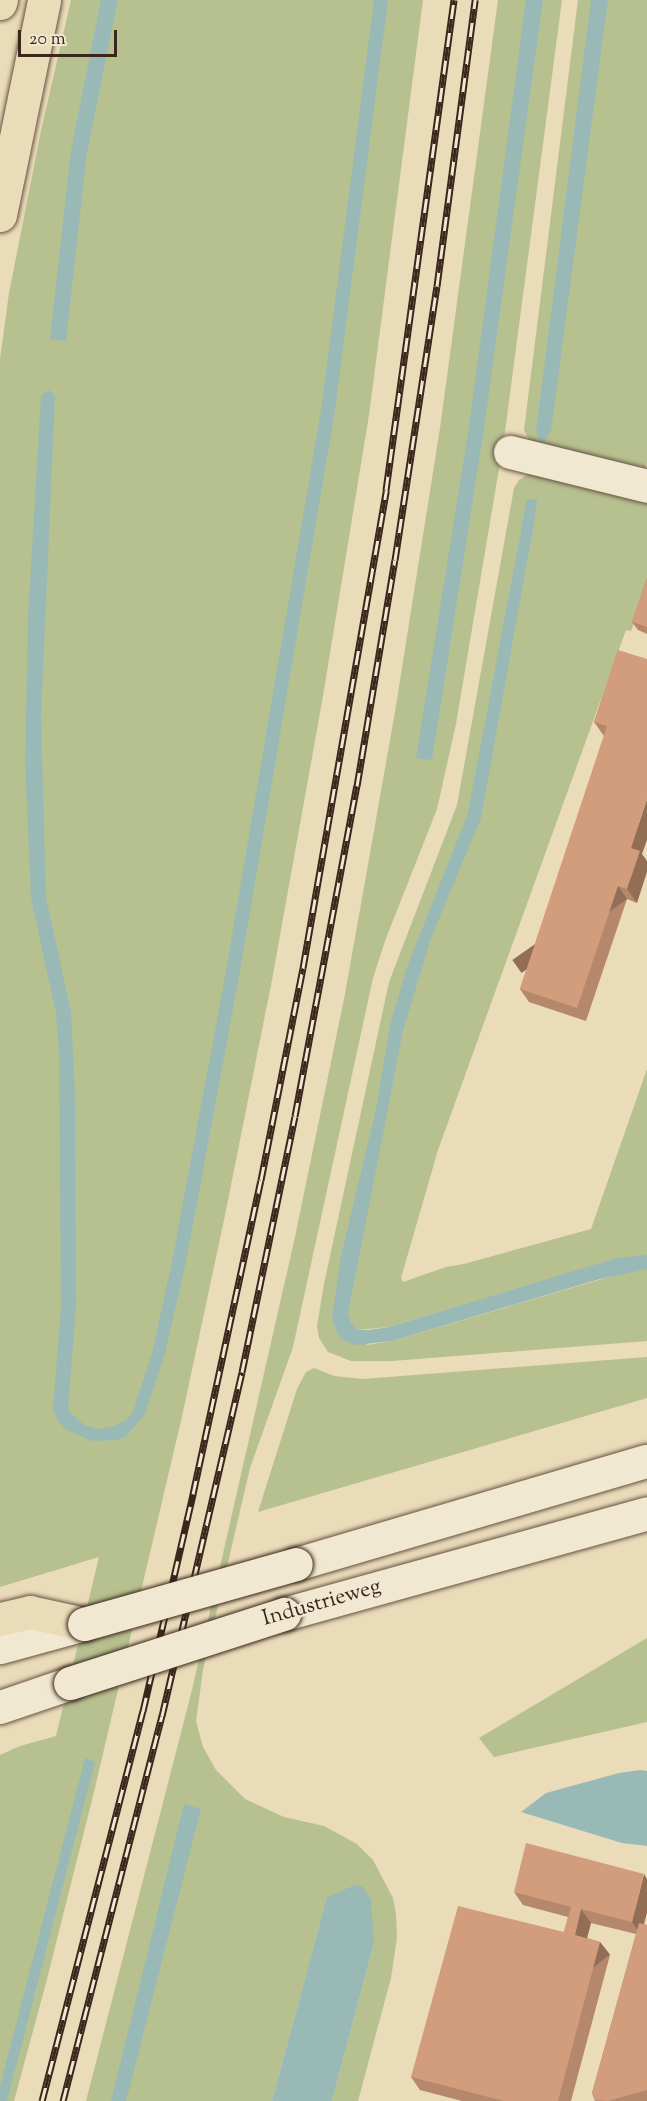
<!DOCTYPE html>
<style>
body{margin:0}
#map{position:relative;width:647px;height:2101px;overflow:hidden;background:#eadbb9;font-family:"Sorts Mill Goudy",serif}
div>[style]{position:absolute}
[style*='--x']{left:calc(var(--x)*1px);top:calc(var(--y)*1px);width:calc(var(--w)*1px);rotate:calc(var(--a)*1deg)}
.green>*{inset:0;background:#b7c08f}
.water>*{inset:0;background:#99b9b6}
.roads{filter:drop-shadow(0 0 2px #675342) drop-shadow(0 0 2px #675342)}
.minor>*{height:33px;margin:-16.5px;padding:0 16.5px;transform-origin:16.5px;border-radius:16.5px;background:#f1e8d2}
.secondary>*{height:33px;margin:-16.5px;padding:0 16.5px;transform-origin:16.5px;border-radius:16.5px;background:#f1e8d2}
.motorway>*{height:33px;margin:-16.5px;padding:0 16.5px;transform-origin:16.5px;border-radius:16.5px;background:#eadbb9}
.rail>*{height:7px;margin-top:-3.5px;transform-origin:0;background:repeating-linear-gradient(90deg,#f1e8d2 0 14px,#3b261b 0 28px);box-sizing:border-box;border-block:2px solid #3b261b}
.bridges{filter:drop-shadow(0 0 2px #3b261b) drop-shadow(0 0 2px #3b261b)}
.secondary-bridge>*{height:33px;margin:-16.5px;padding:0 16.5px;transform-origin:16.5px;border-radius:16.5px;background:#f1e8d2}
.wall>*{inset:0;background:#b5876b}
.shaded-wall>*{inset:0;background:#936e57;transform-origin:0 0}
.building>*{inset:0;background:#d29d7c}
span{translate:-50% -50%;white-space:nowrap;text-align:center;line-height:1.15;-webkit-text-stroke:4.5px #f1e8d2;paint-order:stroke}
.street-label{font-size:22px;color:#3b261b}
.scale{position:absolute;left:18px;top:30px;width:99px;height:27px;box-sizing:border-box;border:3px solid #3b261b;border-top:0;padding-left:8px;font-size:18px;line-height:21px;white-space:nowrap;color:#3b261b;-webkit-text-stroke:4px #f1e8d2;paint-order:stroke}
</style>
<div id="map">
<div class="green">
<div style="clip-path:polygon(71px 0,423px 0,369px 415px,323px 696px,272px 980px,224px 1220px,183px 1412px,94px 1792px,46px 1983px,14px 2101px,0 2101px,0 1755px,20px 1746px,56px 1736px,99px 1557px,0 1587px,0 359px,9px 293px,41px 131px)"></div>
<div style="clip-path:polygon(498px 0,562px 0,504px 439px,456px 724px,437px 809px,385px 941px,373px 978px,293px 1347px,250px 1468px,203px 1670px,196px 1721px,203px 1747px,216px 1770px,245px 1799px,284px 1817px,324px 1826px,357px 1844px,373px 1860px,393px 1898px,396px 1914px,397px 1938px,391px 1978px,358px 2101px,332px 2101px,374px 1943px,327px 1898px,272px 2101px,86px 2101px,192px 1690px,295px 1237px,345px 994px,395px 712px,440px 428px)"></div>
<div style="clip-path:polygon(578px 0,647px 0,647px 463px,643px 474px,531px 444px,524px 430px)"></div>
<div style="clip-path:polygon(evenodd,535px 470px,647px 494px,647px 587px,631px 631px,626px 630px,438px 1150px,401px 1278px,403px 1282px,446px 1267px,464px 1264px,591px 1229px,647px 1069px,647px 1341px,392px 1361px,351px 1361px,328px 1352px,319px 1338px,317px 1326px,324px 1284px,389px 982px,457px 805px,514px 488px,519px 480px,535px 470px,617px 1259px,619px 1274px,392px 1341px,367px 1345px,350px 1323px,358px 1330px,389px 1327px,617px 1259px)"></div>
<div style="clip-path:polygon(647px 1357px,647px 1398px,258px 1512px,297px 1389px,306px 1372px,314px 1368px,334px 1376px,363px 1379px)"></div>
<div style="clip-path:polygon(647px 1638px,647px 1722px,494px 1757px,479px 1738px)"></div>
</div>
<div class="water">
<div style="clip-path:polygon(101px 0,118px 0,87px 152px,66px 341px,50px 339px,71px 150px)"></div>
<div style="clip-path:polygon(374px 0,388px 0,335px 410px,240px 971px,186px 1262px,165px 1353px,144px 1416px,126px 1436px,118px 1440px,93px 1441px,66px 1430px,57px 1420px,53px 1408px,61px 1308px,59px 1051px,56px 1013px,31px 898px,25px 762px,28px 618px,41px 395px,49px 390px,55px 396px,41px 716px,46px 897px,71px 1012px,75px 1096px,76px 1307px,68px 1410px,84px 1425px,99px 1429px,114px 1426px,125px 1421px,133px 1412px,152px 1353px,172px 1262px,226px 971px,321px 410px)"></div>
<div style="clip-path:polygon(526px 0,543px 0,483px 435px,432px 760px,416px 758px,468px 433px)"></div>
<div style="clip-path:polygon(591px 0,608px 0,551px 431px,543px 443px,540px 442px,536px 431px)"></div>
<div style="clip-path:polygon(527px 499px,537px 500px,534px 523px,481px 818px,431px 938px,403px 1031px,348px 1313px,351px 1323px,358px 1330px,369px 1330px,389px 1327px,617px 1258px,647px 1255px,647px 1269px,600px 1279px,392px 1341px,356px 1345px,343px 1340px,338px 1335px,332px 1318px,341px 1256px,376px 1109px,390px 1026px,407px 967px,468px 813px)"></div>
<div style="clip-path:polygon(85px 1758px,95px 1762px,7px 2101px,0 2101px,0 2086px)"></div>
<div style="clip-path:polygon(640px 1770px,647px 1771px,647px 1846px,622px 1843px,521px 1812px,546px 1793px,619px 1773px)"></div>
<div style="clip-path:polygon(184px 1804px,201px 1809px,126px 2101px,111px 2101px)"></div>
<div style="clip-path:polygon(355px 1885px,363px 1887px,371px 1900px,374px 1943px,332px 2101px,272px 2101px,327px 1897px)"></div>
</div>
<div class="roads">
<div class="minor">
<div style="--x:510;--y:452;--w:141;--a:13.9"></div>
</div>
<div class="secondary">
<div style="--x:296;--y:1564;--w:366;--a:-16.4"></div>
<div style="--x:284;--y:1614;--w:377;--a:-15.5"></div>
<div style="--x:0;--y:1647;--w:87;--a:-15.3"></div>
<div style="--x:0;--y:1707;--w:74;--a:-18.9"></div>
</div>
<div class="motorway">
<div style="--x:0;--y:3;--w:3;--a:-72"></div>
<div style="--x:0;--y:215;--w:219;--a:-78.4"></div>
<div style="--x:0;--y:1619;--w:31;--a:-13"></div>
<div style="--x:30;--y:1612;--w:55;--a:12.5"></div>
</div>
</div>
<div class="rail">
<div style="--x:42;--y:2101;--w:403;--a:-75.5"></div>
<div style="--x:143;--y:1711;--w:223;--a:-77"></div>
<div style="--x:193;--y:1494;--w:321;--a:-77.8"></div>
<div style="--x:261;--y:1180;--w:216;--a:-78.8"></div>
<div style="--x:303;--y:968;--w:485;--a:-80.1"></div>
<div style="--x:386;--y:490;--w:495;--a:-82.1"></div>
<div style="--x:63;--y:2101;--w:398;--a:-75.6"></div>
<div style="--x:162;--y:1716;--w:353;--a:-76.9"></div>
<div style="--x:242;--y:1372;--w:261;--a:-78.3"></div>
<div style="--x:295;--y:1116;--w:336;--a:-79.4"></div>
<div style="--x:357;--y:786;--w:229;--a:-80.5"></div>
<div style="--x:395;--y:560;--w:277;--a:-81.3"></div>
<div style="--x:437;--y:286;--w:289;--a:-82.4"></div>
</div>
<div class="bridges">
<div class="secondary-bridge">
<div style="--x:84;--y:1624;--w:220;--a:-15.8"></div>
<div style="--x:70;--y:1683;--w:225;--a:-17.9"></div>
</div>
</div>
<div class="wall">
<div style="clip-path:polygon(647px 578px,647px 634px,638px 630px,632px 622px)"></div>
<div style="clip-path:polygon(618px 650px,642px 854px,637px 903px,627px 899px,586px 1021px,529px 1002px,520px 989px,604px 736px,594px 722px)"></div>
<div style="clip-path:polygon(514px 1892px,647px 1912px,644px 1924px,647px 1925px,647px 2101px,595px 2101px,592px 2093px,636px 1934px,591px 1923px,587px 1938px,600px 1942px,610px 1955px,571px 2101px,462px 2101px,420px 2090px,411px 2077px,564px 1932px,568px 1917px,523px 1905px)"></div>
</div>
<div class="shaded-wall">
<div style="clip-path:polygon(647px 799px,647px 840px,642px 854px,647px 861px,647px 872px,637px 903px,627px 889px,631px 848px)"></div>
<div style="left:618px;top:886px;width:16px;height:129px;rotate:55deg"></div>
<div style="clip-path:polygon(644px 1874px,647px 1879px,647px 1912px,641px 1935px,632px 1922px)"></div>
<div style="clip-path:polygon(581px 1909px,591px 1923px,584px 1949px,575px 1935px)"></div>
<div style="left:600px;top:1942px;width:16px;height:164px;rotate:52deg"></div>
</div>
<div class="building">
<div style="clip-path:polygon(647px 578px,647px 627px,632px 622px)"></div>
<div style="clip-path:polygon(618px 650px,647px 659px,647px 799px,631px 848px,640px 851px,627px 889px,618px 886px,577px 1008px,520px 989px,607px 726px,594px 722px)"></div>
<div style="clip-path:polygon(526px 1843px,644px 1874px,632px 1922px,581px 1909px,575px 1935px,600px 1942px,558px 2101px,504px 2101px,411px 2077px,458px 1906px,564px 1932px,571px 1907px,514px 1892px)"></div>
<div style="clip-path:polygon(639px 1923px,647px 1925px,647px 2090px,608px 2101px,595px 2100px,592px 2093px)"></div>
</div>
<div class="street-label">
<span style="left:322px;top:1604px;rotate:-16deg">Industrieweg</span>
</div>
<div class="scale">20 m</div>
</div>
